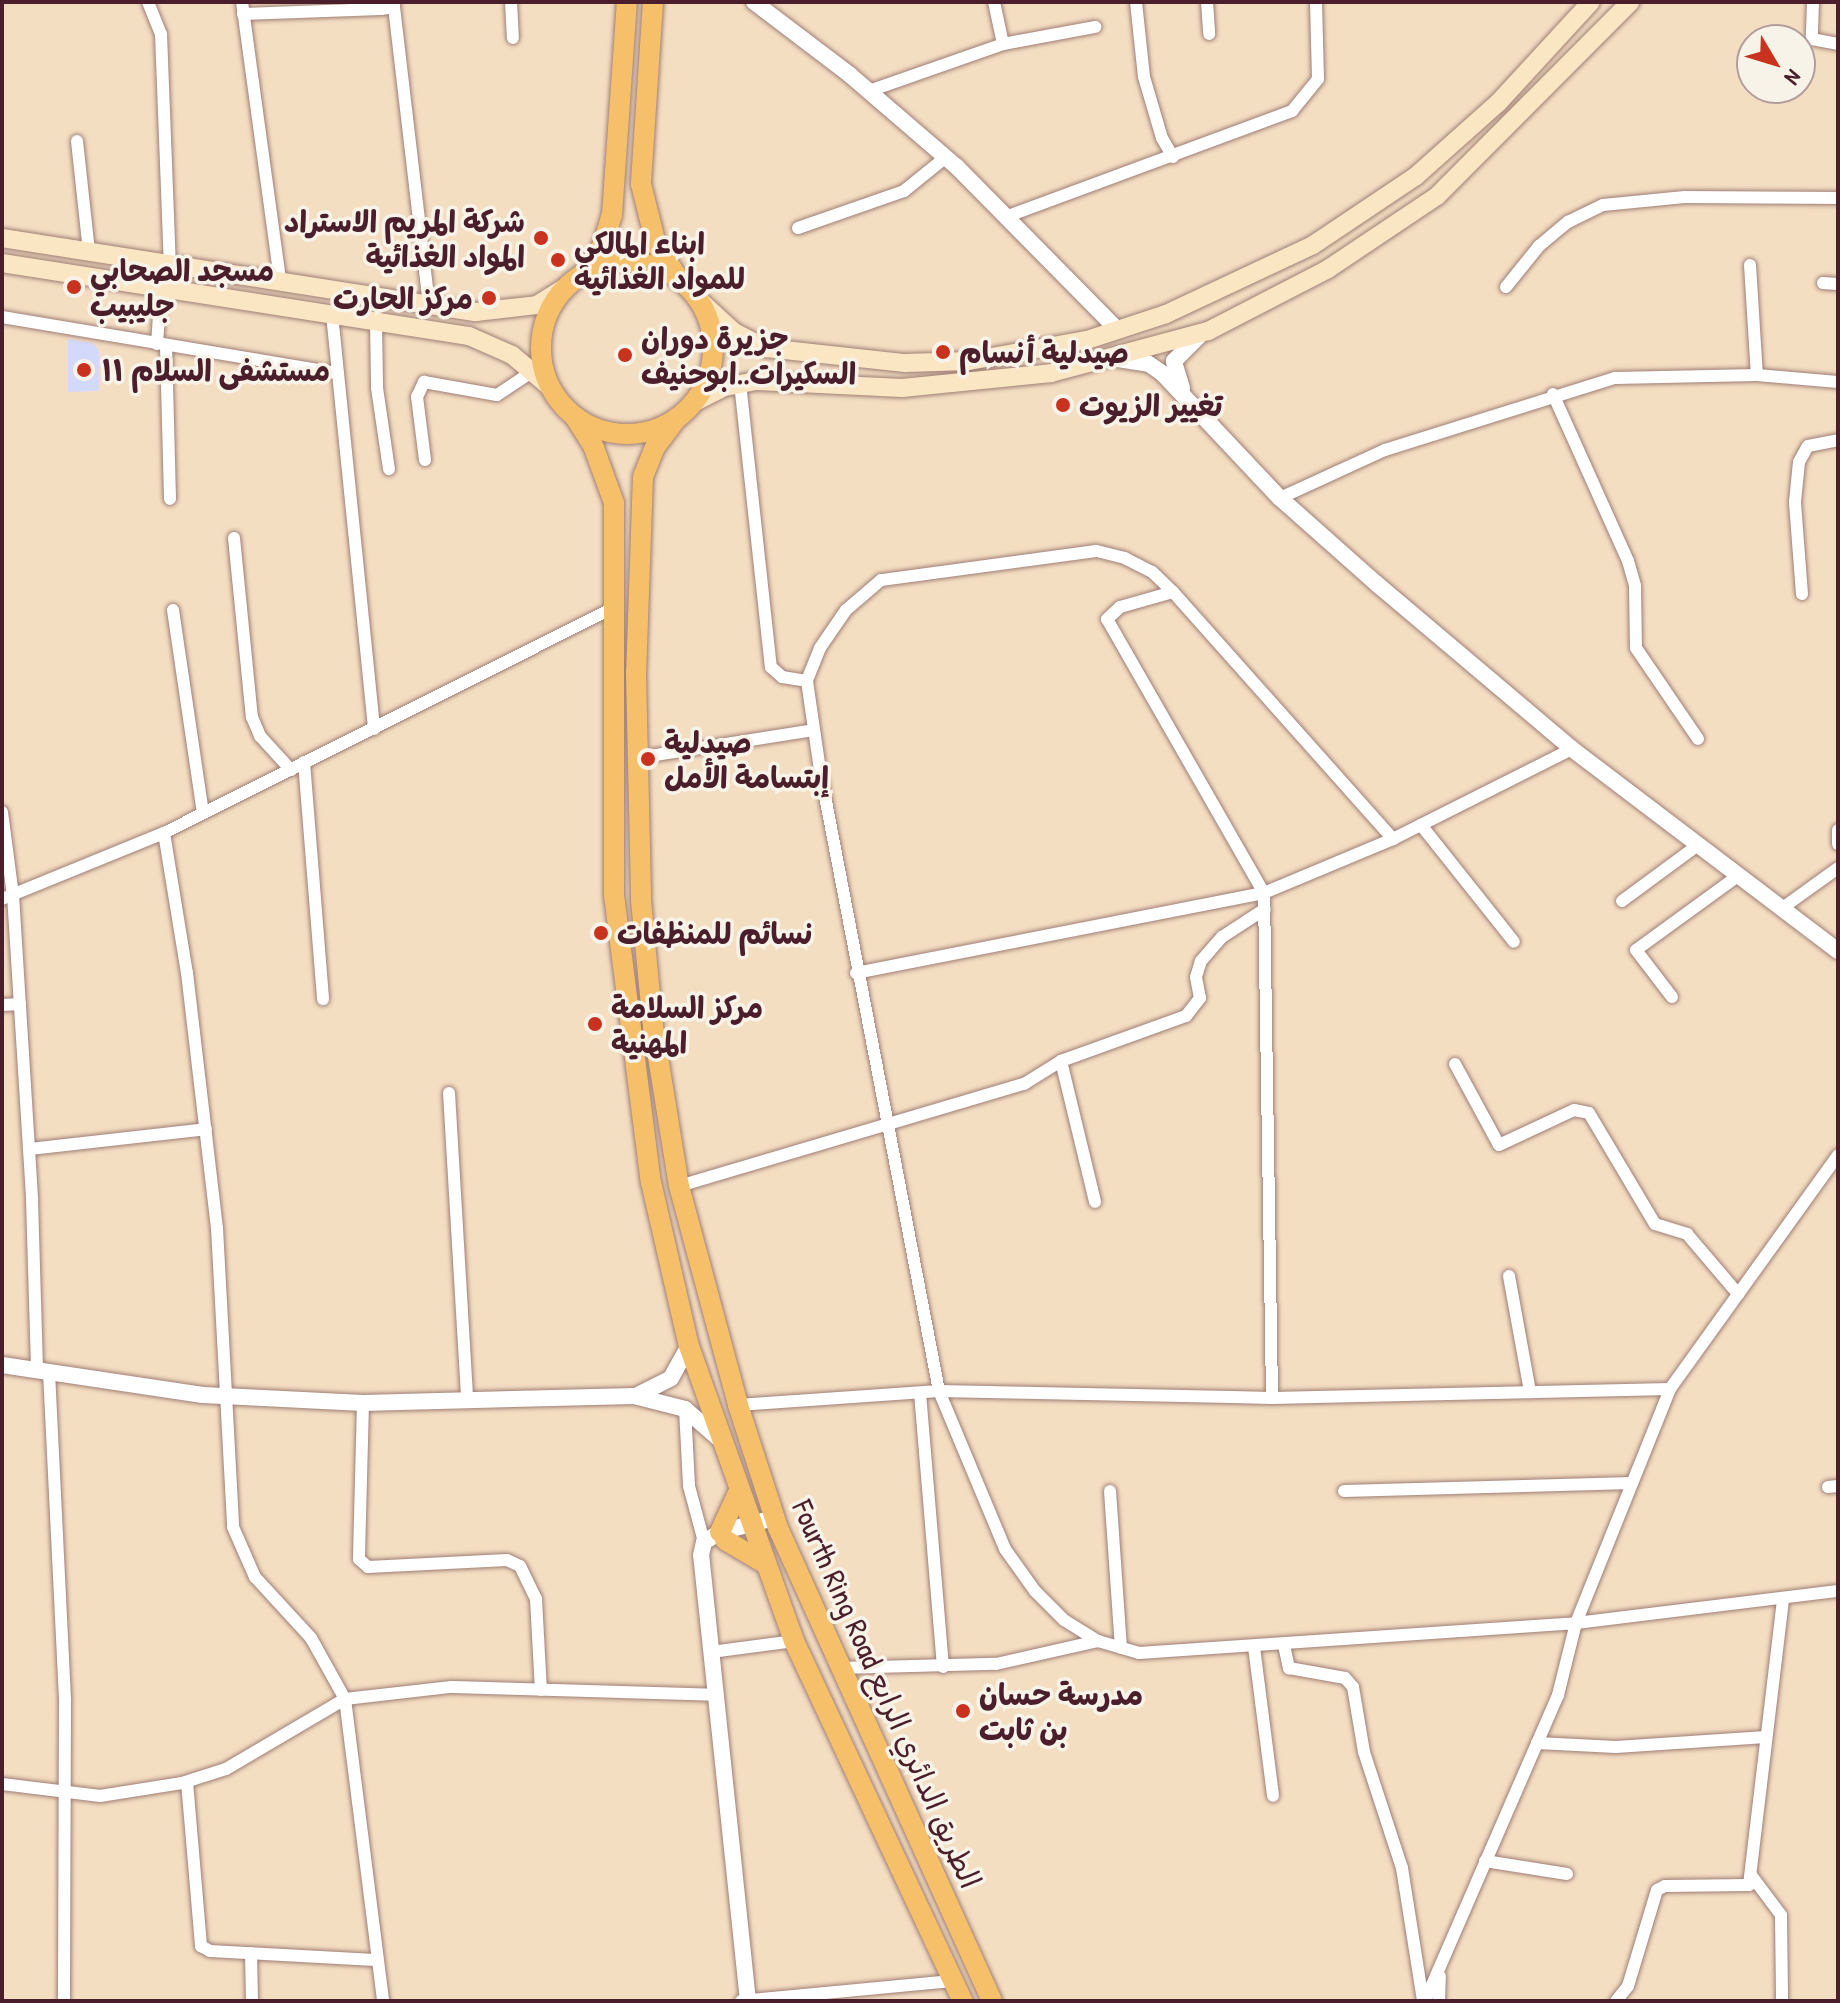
<!DOCTYPE html>
<meta charset="utf-8">
<style>
body{margin:0}
#map{position:relative;width:1840px;height:2003px;overflow:hidden;background:#f4dec2;font-family:"Patrick Hand","Playpen Sans Arabic",sans-serif}
div>[style]{position:absolute}
[style*='--x']{left:calc(var(--x)*1px);top:calc(var(--y)*1px);width:calc(var(--w)*1px);rotate:calc(var(--a)*1deg)}
.built>*{inset:0;background:#d3d9f9}
.roads{filter:drop-shadow(0 0 2px #9f7e76) drop-shadow(0 0 2px #9f7e76)}
.minor>*{height:12px;margin:-6px;padding:0 6px;transform-origin:6px;border-radius:6px;background:#fff}
.tertiary>*{height:16px;margin:-8px;padding:0 8px;transform-origin:8px;border-radius:8px;background:#fff}
.secondary>*{height:18px;margin:-9px;padding:0 9px;transform-origin:9px;border-radius:9px;background:#fbe6c4}
.primary>*{height:20px;margin:-10px;padding:0 10px;transform-origin:10px;border-radius:10px;background:#f6c06b}
.primary>.ring{margin:-10px;padding:0;box-sizing:content-box;background:none;border:20px solid #f6c06b;border-radius:50%}
.dots>*{width:22px;height:22px;translate:-50% -50%;box-sizing:border-box;border:4px solid #f7f3e8;border-radius:50%}
span{translate:-50% -50%;white-space:nowrap;text-align:center;line-height:1.15;-webkit-text-stroke:7px #f7f3e8;paint-order:stroke}
.poi-label{font-size:30px;color:#4a1f2b;font-weight:700}
.right{translate:-100% -50%;text-align:right}
.left{translate:0 -50%;text-align:left}
.street-label{font-size:30px;color:#4a1f2b}
.frame{position:absolute;inset:0;border:4px solid #4a1f2b;pointer-events:none}
.north{position:absolute;left:1736px;top:24px;width:80px;height:80px;box-sizing:border-box;background:#f7f3e8;border:2px solid #b29e9c;border-radius:50%;rotate:128deg;font-size:22px;font-weight:700;line-height:32px;text-align:center;color:#4a1f2b}
.north::after{content:'';display:block;margin:auto;width:28px;height:36px;background:#c8321e;clip-path:polygon(50% 0,100% 100%,50% 72%,0 100%)}
</style>
<div id="map">
<div class="built">
<div style="clip-path:polygon(68px 339px,93px 343px,99px 350px,99px 391px,68px 392px)"></div>
</div>
<div class="roads">
<div class="minor">
<div style="--x:148;--y:2;--w:35;--a:68"></div>
<div style="--x:161;--y:34;--w:230;--a:87.8"></div>
<div style="--x:242;--y:2;--w:282;--a:82.2"></div>
<div style="--x:511;--y:2;--w:36;--a:87"></div>
<div style="--x:994;--y:2;--w:43;--a:77.9"></div>
<div style="--x:1136;--y:2;--w:75;--a:83.9"></div>
<div style="--x:1144;--y:77;--w:64;--a:73.6"></div>
<div style="--x:1162;--y:138;--w:22;--a:60"></div>
<div style="--x:1207;--y:2;--w:32;--a:86"></div>
<div style="--x:1813;--y:2;--w:37;--a:92"></div>
<div style="--x:1812;--y:39;--w:26;--a:11"></div>
<div style="--x:394;--y:7;--w:300;--a:83.3"></div>
<div style="--x:243;--y:14;--w:138;--a:-2.1"></div>
<div style="--x:381;--y:9;--w:13;--a:-9"></div>
<div style="--x:394;--y:7;--w:5;--a:-90"></div>
<div style="--x:869;--y:91;--w:142;--a:-19.3"></div>
<div style="--x:1003;--y:44;--w:94;--a:-10.5"></div>
<div style="--x:77;--y:141;--w:111;--a:83.8"></div>
<div style="--x:1008;--y:216;--w:303;--a:-20.3"></div>
<div style="--x:1292;--y:111;--w:41;--a:-50.9"></div>
<div style="--x:1318;--y:79;--w:77;--a:-91.5"></div>
<div style="--x:798;--y:228;--w:112;--a:-19.2"></div>
<div style="--x:904;--y:191;--w:54;--a:-39"></div>
<div style="--x:1750;--y:265;--w:110;--a:86.4"></div>
<div style="--x:1823;--y:283;--w:15;--a:4"></div>
<div style="--x:1506;--y:287;--w:53;--a:-51.2"></div>
<div style="--x:1539;--y:246;--w:38;--a:-40"></div>
<div style="--x:1568;--y:222;--w:39;--a:-26"></div>
<div style="--x:1603;--y:205;--w:82;--a:-5.6"></div>
<div style="--x:1685;--y:197;--w:153;--a:0.4"></div>
<div style="--x:332;--y:314;--w:417;--a:84.2"></div>
<div style="--x:2;--y:317;--w:340;--a:9.5"></div>
<div style="--x:376;--y:321;--w:67;--a:89.1"></div>
<div style="--x:377;--y:388;--w:82;--a:81.6"></div>
<div style="--x:157;--y:344;--w:57;--a:-86"></div>
<div style="--x:166;--y:346;--w:153;--a:88.5"></div>
<div style="--x:740;--y:383;--w:286;--a:83.8"></div>
<div style="--x:771;--y:667;--w:15;--a:42"></div>
<div style="--x:782;--y:677;--w:25;--a:9"></div>
<div style="--x:1553;--y:394;--w:183;--a:65.8"></div>
<div style="--x:1628;--y:561;--w:26;--a:74"></div>
<div style="--x:1635;--y:586;--w:62;--a:89.1"></div>
<div style="--x:1636;--y:648;--w:110;--a:55.7"></div>
<div style="--x:425;--y:460;--w:64;--a:-97.2"></div>
<div style="--x:417;--y:397;--w:17;--a:-65"></div>
<div style="--x:424;--y:382;--w:74;--a:10.1"></div>
<div style="--x:497;--y:395;--w:43;--a:-33.7"></div>
<div style="--x:1280;--y:498;--w:115;--a:-24.6"></div>
<div style="--x:1385;--y:450;--w:241;--a:-17.4"></div>
<div style="--x:1615;--y:378;--w:142;--a:-1.2"></div>
<div style="--x:1757;--y:375;--w:81;--a:4.9"></div>
<div style="--x:234;--y:538;--w:180;--a:84.3"></div>
<div style="--x:252;--y:717;--w:21;--a:67"></div>
<div style="--x:260;--y:736;--w:46;--a:47.6"></div>
<div style="--x:1173;--y:592;--w:55;--a:164.2"></div>
<div style="--x:1120;--y:607;--w:18;--a:137"></div>
<div style="--x:1107;--y:619;--w:316;--a:60.2"></div>
<div style="--x:1264;--y:893;--w:505;--a:89.09"></div>
<div style="--x:1802;--y:594;--w:92;--a:-94.4"></div>
<div style="--x:1795;--y:502;--w:40;--a:-84.3"></div>
<div style="--x:1799;--y:462;--w:18;--a:-61"></div>
<div style="--x:1808;--y:446;--w:31;--a:-11"></div>
<div style="--x:173;--y:610;--w:205;--a:81.6"></div>
<div style="--x:637;--y:758;--w:179;--a:-9"></div>
<div style="--x:304;--y:762;--w:238;--a:85.4"></div>
<div style="--x:2;--y:812;--w:84;--a:82.5"></div>
<div style="--x:13;--y:895;--w:306;--a:86.4"></div>
<div style="--x:32;--y:1200;--w:171;--a:88.3"></div>
<div style="--x:1421;--y:825;--w:149;--a:51.5"></div>
<div style="--x:1838;--y:830;--w:14;--a:90"></div>
<div style="--x:164;--y:833;--w:142;--a:80.7"></div>
<div style="--x:187;--y:973;--w:257;--a:83.3"></div>
<div style="--x:217;--y:1228;--w:299;--a:86.9"></div>
<div style="--x:233;--y:1527;--w:55;--a:66.3"></div>
<div style="--x:255;--y:1577;--w:83;--a:47.4"></div>
<div style="--x:311;--y:1638;--w:70;--a:60.9"></div>
<div style="--x:345;--y:1699;--w:304;--a:82.8"></div>
<div style="--x:1393;--y:839;--w:331;--a:-131.7"></div>
<div style="--x:1173;--y:592;--w:29;--a:-136"></div>
<div style="--x:1152;--y:572;--w:30;--a:-153"></div>
<div style="--x:1125;--y:558;--w:30;--a:-166"></div>
<div style="--x:1096;--y:551;--w:217;--a:172.3"></div>
<div style="--x:881;--y:580;--w:46;--a:139.4"></div>
<div style="--x:846;--y:610;--w:46;--a:124.4"></div>
<div style="--x:820;--y:648;--w:35;--a:112"></div>
<div style="--x:807;--y:681;--w:90;--a:81.7"></div>
<div style="--x:820;--y:770;--w:632;--a:79.15"></div>
<div style="--x:939;--y:1391;--w:171;--a:67.3"></div>
<div style="--x:1005;--y:1549;--w:52;--a:54.5"></div>
<div style="--x:1035;--y:1591;--w:41;--a:45"></div>
<div style="--x:1064;--y:1620;--w:40;--a:32"></div>
<div style="--x:1098;--y:1641;--w:43;--a:16.3"></div>
<div style="--x:1139;--y:1653;--w:438;--a:-3.9"></div>
<div style="--x:1576;--y:1623;--w:264;--a:-7"></div>
<div style="--x:2;--y:899;--w:175;--a:-22.2"></div>
<div style="--x:164;--y:833;--w:502;--a:-26.62"></div>
<div style="--x:1622;--y:901;--w:94;--a:-36.4"></div>
<div style="--x:1781;--y:909;--w:70;--a:-35.7"></div>
<div style="--x:856;--y:973;--w:416;--a:-11.1"></div>
<div style="--x:1264;--y:893;--w:140;--a:-22.7"></div>
<div style="--x:1393;--y:839;--w:200;--a:-26.7"></div>
<div style="--x:1672;--y:997;--w:59;--a:-127.5"></div>
<div style="--x:1636;--y:950;--w:126;--a:-36"></div>
<div style="--x:2;--y:1005;--w:18;--a:-3"></div>
<div style="--x:1061;--y:1061;--w:145;--a:76.4"></div>
<div style="--x:1455;--y:1064;--w:92;--a:61.5"></div>
<div style="--x:1499;--y:1145;--w:83;--a:-25"></div>
<div style="--x:1574;--y:1110;--w:15;--a:11"></div>
<div style="--x:1589;--y:1113;--w:129;--a:59.3"></div>
<div style="--x:1655;--y:1224;--w:34;--a:17"></div>
<div style="--x:1687;--y:1234;--w:79;--a:49.6"></div>
<div style="--x:449;--y:1093;--w:305;--a:86.6"></div>
<div style="--x:29;--y:1149;--w:178;--a:-6.4"></div>
<div style="--x:679;--y:1186;--w:360;--a:-16.5"></div>
<div style="--x:1024;--y:1084;--w:44;--a:-31.9"></div>
<div style="--x:1061;--y:1061;--w:133;--a:-19.8"></div>
<div style="--x:1186;--y:1016;--w:23;--a:-52"></div>
<div style="--x:1200;--y:998;--w:21;--a:-101"></div>
<div style="--x:1196;--y:977;--w:17;--a:-73"></div>
<div style="--x:1201;--y:961;--w:32;--a:-49"></div>
<div style="--x:1222;--y:937;--w:51;--a:-33.1"></div>
<div style="--x:1509;--y:1276;--w:118;--a:79.7"></div>
<div style="--x:49;--y:1372;--w:328;--a:87.2"></div>
<div style="--x:65;--y:1700;--w:301;--a:90.2"></div>
<div style="--x:920;--y:1393;--w:275;--a:85.2"></div>
<div style="--x:363;--y:1403;--w:156;--a:91.5"></div>
<div style="--x:359;--y:1559;--w:12;--a:42"></div>
<div style="--x:368;--y:1567;--w:139;--a:-2.9"></div>
<div style="--x:507;--y:1560;--w:14;--a:25"></div>
<div style="--x:520;--y:1566;--w:37;--a:64"></div>
<div style="--x:536;--y:1599;--w:91;--a:86.9"></div>
<div style="--x:738;--y:1405;--w:201;--a:-4"></div>
<div style="--x:939;--y:1391;--w:333;--a:1.2"></div>
<div style="--x:1272;--y:1398;--w:398;--a:-1.3"></div>
<div style="--x:1670;--y:1389;--w:288;--a:-54.3"></div>
<div style="--x:685;--y:1409;--w:77;--a:87"></div>
<div style="--x:689;--y:1486;--w:58;--a:75"></div>
<div style="--x:1828;--y:1487;--w:10;--a:-6"></div>
<div style="--x:1110;--y:1491;--w:157;--a:86"></div>
<div style="--x:1344;--y:1491;--w:288;--a:-1.6"></div>
<div style="--x:1284;--y:1645;--w:24;--a:78"></div>
<div style="--x:1289;--y:1668;--w:57;--a:10.1"></div>
<div style="--x:1345;--y:1678;--w:12;--a:48"></div>
<div style="--x:1353;--y:1687;--w:66;--a:80.4"></div>
<div style="--x:1364;--y:1752;--w:122;--a:71.9"></div>
<div style="--x:1402;--y:1868;--w:135;--a:81"></div>
<div style="--x:1254;--y:1647;--w:150;--a:82.7"></div>
<div style="--x:711;--y:1652;--w:84;--a:-7.5"></div>
<div style="--x:838;--y:1668;--w:158;--a:-1.5"></div>
<div style="--x:996;--y:1664;--w:105;--a:-12.7"></div>
<div style="--x:1537;--y:1743;--w:79;--a:2.9"></div>
<div style="--x:1616;--y:1747;--w:150;--a:-3.8"></div>
<div style="--x:187;--y:1782;--w:165;--a:85.1"></div>
<div style="--x:201;--y:1946;--w:10;--a:29"></div>
<div style="--x:210;--y:1951;--w:165;--a:3.1"></div>
<div style="--x:2;--y:1784;--w:99;--a:7"></div>
<div style="--x:100;--y:1796;--w:83;--a:-9"></div>
<div style="--x:182;--y:1783;--w:46;--a:-17.7"></div>
<div style="--x:226;--y:1769;--w:138;--a:-30.5"></div>
<div style="--x:345;--y:1699;--w:107;--a:-6.5"></div>
<div style="--x:451;--y:1687;--w:265;--a:1.7"></div>
<div style="--x:1485;--y:1861;--w:83;--a:9"></div>
<div style="--x:1751;--y:1875;--w:50;--a:53.1"></div>
<div style="--x:1781;--y:1915;--w:86;--a:89.3"></div>
<div style="--x:251;--y:1953;--w:48;--a:88.8"></div>
<div style="--x:741;--y:2001;--w:214;--a:-5.4"></div>
<div style="--x:1425;--y:2001;--w:334;--a:-66.5"></div>
<div style="--x:1558;--y:1695;--w:74;--a:-76"></div>
<div style="--x:1576;--y:1623;--w:252;--a:-68.1"></div>
<div style="--x:1439;--y:2001;--w:25;--a:-88"></div>
<div style="--x:1616;--y:2001;--w:19;--a:-51"></div>
<div style="--x:1628;--y:1986;--w:100;--a:-73.2"></div>
<div style="--x:1657;--y:1890;--w:9;--a:-27"></div>
<div style="--x:1665;--y:1886;--w:84;--a:-0.7"></div>
<div style="--x:1749;--y:1885;--w:287;--a:-83.2"></div>
</div>
<div class="tertiary">
<div style="--x:754;--y:2;--w:121;--a:37.2"></div>
<div style="--x:850;--y:75;--w:141;--a:40.7"></div>
<div style="--x:957;--y:167;--w:229;--a:45.4"></div>
<div style="--x:1118;--y:359;--w:31;--a:9"></div>
<div style="--x:1149;--y:364;--w:16;--a:35"></div>
<div style="--x:1162;--y:373;--w:172;--a:46.7"></div>
<div style="--x:1280;--y:498;--w:130;--a:41.6"></div>
<div style="--x:1377;--y:584;--w:255;--a:40.2"></div>
<div style="--x:1572;--y:749;--w:334;--a:37.2"></div>
<div style="--x:1182;--y:388;--w:28;--a:-107"></div>
<div style="--x:1174;--y:361;--w:35;--a:-45"></div>
<div style="--x:2;--y:1365;--w:203;--a:8.5"></div>
<div style="--x:203;--y:1395;--w:160;--a:2.9"></div>
<div style="--x:363;--y:1403;--w:271;--a:-1.5"></div>
<div style="--x:634;--y:1396;--w:53;--a:14.3"></div>
<div style="--x:685;--y:1409;--w:44;--a:41.3"></div>
<div style="--x:636;--y:1396;--w:39;--a:-27"></div>
<div style="--x:671;--y:1378;--w:37;--a:-61"></div>
<div style="--x:748;--y:2001;--w:448;--a:-96"></div>
<div style="--x:701;--y:1555;--w:13;--a:-77"></div>
<div style="--x:704;--y:1542;--w:19;--a:-32"></div>
<div style="--x:720;--y:1532;--w:56;--a:-14.5"></div>
</div>
<div class="secondary">
<div style="--x:2;--y:238;--w:480;--a:8.9"></div>
<div style="--x:476;--y:312;--w:61;--a:-6.5"></div>
<div style="--x:537;--y:305;--w:34;--a:-32"></div>
<div style="--x:2;--y:263;--w:473;--a:8.9"></div>
<div style="--x:469;--y:336;--w:47;--a:23.8"></div>
<div style="--x:512;--y:355;--w:50;--a:40.1"></div>
<div style="--x:698;--y:299;--w:49;--a:42.5"></div>
<div style="--x:734;--y:332;--w:36;--a:27"></div>
<div style="--x:766;--y:348;--w:140;--a:6.2"></div>
<div style="--x:905;--y:363;--w:64;--a:-1.8"></div>
<div style="--x:969;--y:361;--w:120;--a:-10.1"></div>
<div style="--x:1087;--y:340;--w:83;--a:-18.2"></div>
<div style="--x:1166;--y:314;--w:162;--a:-25.1"></div>
<div style="--x:1313;--y:245;--w:124;--a:-33.8"></div>
<div style="--x:1416;--y:176;--w:110;--a:-41.7"></div>
<div style="--x:1498;--y:103;--w:137;--a:-47.4"></div>
<div style="--x:693;--y:403;--w:36;--a:-27"></div>
<div style="--x:725;--y:387;--w:33;--a:-11"></div>
<div style="--x:757;--y:381;--w:145;--a:2.8"></div>
<div style="--x:902;--y:388;--w:150;--a:-5.7"></div>
<div style="--x:1051;--y:373;--w:163;--a:-15"></div>
<div style="--x:1208;--y:331;--w:135;--a:-27.3"></div>
<div style="--x:1328;--y:269;--w:131;--a:-33.8"></div>
<div style="--x:1437;--y:196;--w:274;--a:-45.1"></div>
</div>
<div class="primary">
<div style="--x:653;--y:2;--w:182;--a:93.8"></div>
<div style="--x:641;--y:184;--w:62;--a:76"></div>
<div style="--x:656;--y:244;--w:40;--a:57.1"></div>
<div class="ring" style="left:541px;top:262px;width:152px;height:152px"></div>
<div style="--x:583;--y:274;--w:33;--a:-55"></div>
<div style="--x:602;--y:247;--w:34;--a:-73"></div>
<div style="--x:612;--y:215;--w:214;--a:-86"></div>
<div style="--x:575;--y:417;--w:36;--a:58"></div>
<div style="--x:594;--y:448;--w:59;--a:70"></div>
<div style="--x:614;--y:503;--w:392;--a:90"></div>
<div style="--x:614;--y:895;--w:289;--a:82.7"></div>
<div style="--x:651;--y:1182;--w:168;--a:77"></div>
<div style="--x:689;--y:1346;--w:313;--a:70.4"></div>
<div style="--x:794;--y:1641;--w:398;--a:64.9"></div>
<div style="--x:677;--y:418;--w:36;--a:127"></div>
<div style="--x:655;--y:447;--w:31;--a:112"></div>
<div style="--x:643;--y:476;--w:197;--a:92"></div>
<div style="--x:636;--y:673;--w:227;--a:88.7"></div>
<div style="--x:641;--y:900;--w:127;--a:84.6"></div>
<div style="--x:653;--y:1026;--w:162;--a:80.8"></div>
<div style="--x:679;--y:1186;--w:227;--a:74.9"></div>
<div style="--x:738;--y:1405;--w:129;--a:72"></div>
<div style="--x:778;--y:1528;--w:519;--a:65.66"></div>
<div style="--x:720;--y:1532;--w:43;--a:-65.2"></div>
<div style="--x:725;--y:1540;--w:45;--a:30.5"></div>
</div>
</div>
<div class="dots">
<div style="left:541px;top:238px;background:#c8321e"></div>
<div style="left:558px;top:260px;background:#c8321e"></div>
<div style="left:74px;top:287px;background:#c8321e"></div>
<div style="left:489px;top:298px;background:#c8321e"></div>
<div style="left:943px;top:352px;background:#c8321e"></div>
<div style="left:625px;top:355px;background:#c8321e"></div>
<div style="left:84px;top:370px;background:#c8321e"></div>
<div style="left:1063px;top:405px;background:#c8321e"></div>
<div style="left:648px;top:759px;background:#c8321e"></div>
<div style="left:601px;top:933px;background:#c8321e"></div>
<div style="left:595px;top:1024px;background:#c8321e"></div>
<div style="left:963px;top:1711px;background:#c8321e"></div>
</div>
<div class="poi-label">
<span class="right" style="left:525px;top:238px">شركة المريم الاستراد<br>المواد الغذائية</span>
<span class="left" style="left:574px;top:260px">ابناء المالكي<br>للمواد الغذائيه</span>
<span class="left" style="left:90px;top:287px">مسجد الصحابي<br>جليبيب</span>
<span class="right" style="left:473px;top:298px">مركز الحارت</span>
<span class="left" style="left:641px;top:355px">جزيرة دوران<br>السكيرات..ابوحنيف</span>
<span class="left" style="left:959px;top:352px">صيدلية أنسام</span>
<span class="left" style="left:102px;top:370px">مستشفى السلام ١١</span>
<span class="left" style="left:1079px;top:405px">تغيير الزيوت</span>
<span class="left" style="left:664px;top:759px">صيدلية<br>إبتسامة الأمل</span>
<span class="left" style="left:617px;top:933px">نسائم للمنظفات</span>
<span class="left" style="left:611px;top:1024px">مركز السلامة<br>المهنية</span>
<span class="left" style="left:979px;top:1711px">مدرسة حسان<br>بن ثابت</span>
</div>
<div class="street-label">
<span style="left:887px;top:1694px;rotate:66deg">Fourth Ring Road الطريق الدائري الرابع</span>
</div>
<div class="frame"></div>
<div class="north">N</div>
</div>
